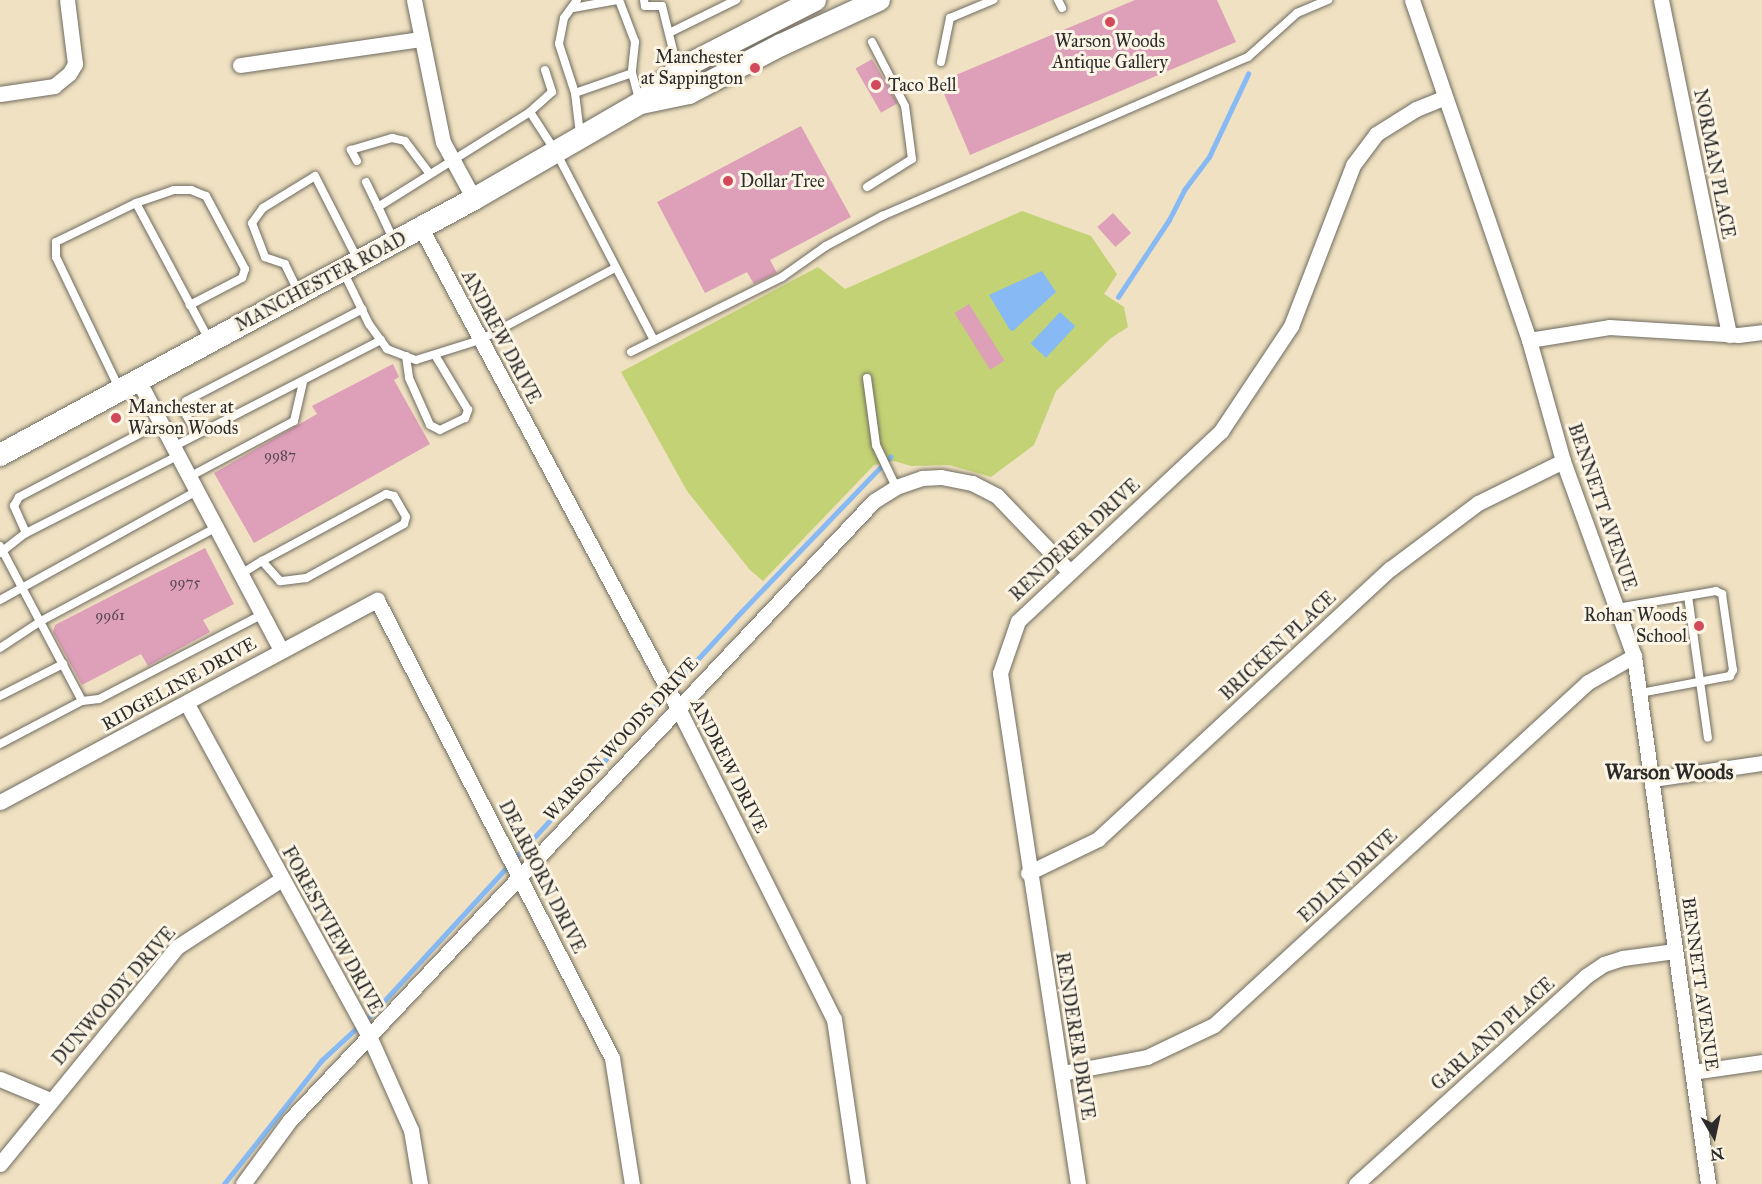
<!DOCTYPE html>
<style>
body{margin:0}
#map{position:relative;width:1762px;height:1184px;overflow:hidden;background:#efe1c1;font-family:"IM FELL Great Primer",serif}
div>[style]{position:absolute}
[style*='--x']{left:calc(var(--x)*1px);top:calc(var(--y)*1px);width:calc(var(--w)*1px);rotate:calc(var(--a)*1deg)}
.green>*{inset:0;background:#c3d274}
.water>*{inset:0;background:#87baf4;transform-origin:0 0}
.stream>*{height:4.5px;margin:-2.25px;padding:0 2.25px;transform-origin:2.25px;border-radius:2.25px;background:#87baf4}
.building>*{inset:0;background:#de9fb9;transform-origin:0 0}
.roads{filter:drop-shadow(0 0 2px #706b60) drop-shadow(0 0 2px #706b60)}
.service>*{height:8px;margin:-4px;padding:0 4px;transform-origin:4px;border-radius:4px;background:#fff}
.minor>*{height:15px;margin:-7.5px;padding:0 7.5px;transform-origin:7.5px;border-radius:7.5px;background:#fff}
.primary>*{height:22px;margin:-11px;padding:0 11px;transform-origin:11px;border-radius:11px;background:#fff}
.dots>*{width:16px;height:16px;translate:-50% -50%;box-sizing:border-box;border:3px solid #fcf5e5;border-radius:50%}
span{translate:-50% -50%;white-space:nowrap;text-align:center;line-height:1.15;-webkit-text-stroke:6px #fcf5e5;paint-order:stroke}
.number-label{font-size:15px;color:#58484e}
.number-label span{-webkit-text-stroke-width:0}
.poi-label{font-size:18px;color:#2b2b2b}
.right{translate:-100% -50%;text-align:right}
.left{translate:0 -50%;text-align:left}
.street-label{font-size:18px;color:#2b2b2b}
.quarter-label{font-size:21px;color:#2b2b2b;font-weight:700}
.north{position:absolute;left:1684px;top:1106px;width:60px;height:60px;-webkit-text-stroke:4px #fcf5e5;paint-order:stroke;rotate:171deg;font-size:16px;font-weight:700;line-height:24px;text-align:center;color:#2b2b2b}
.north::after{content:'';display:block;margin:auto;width:21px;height:27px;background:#2b2b2b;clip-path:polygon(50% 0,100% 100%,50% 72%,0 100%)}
</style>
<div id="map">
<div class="green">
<div style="clip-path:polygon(1022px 211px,1091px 236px,1117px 274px,1104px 294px,1124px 307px,1128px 327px,1111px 338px,1056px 391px,1034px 445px,991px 477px,949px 465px,911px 466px,894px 461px,874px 465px,763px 581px,750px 570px,687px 491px,621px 372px,818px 267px,845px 289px)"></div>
</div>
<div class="water">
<div style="clip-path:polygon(1042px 271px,1056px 292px,1013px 331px,1010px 330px,989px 295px)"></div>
<div style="left:1060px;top:312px;width:21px;height:43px;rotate:43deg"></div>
</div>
<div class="stream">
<div style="--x:1118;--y:297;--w:92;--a:-56.5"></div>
<div style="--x:1169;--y:220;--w:34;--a:-63"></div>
<div style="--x:1184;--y:190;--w:41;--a:-52.9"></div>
<div style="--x:1209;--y:157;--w:92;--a:-64.8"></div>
<div style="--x:224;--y:1184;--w:157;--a:-51.7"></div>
<div style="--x:321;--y:1061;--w:72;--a:-42.8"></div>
<div style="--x:374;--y:1012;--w:544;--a:-47.46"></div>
<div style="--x:742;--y:611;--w:214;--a:-46.1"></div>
</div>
<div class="building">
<div style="clip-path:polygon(1135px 0,1217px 0,1236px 42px,970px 155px,939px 82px)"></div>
<div style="left:872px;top:59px;width:51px;height:19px;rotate:60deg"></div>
<div style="clip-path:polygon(801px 126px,851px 217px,770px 260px,777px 273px,754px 284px,747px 272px,705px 293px,657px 202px)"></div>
<div style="left:1113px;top:213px;width:27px;height:21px;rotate:48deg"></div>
<div style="left:969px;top:304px;width:67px;height:17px;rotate:58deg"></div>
<div style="clip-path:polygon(393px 364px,399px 377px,394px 380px,430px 444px,254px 543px,214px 473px,317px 414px,312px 406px)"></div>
<div style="clip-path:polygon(205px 548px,234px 604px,203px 620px,210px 632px,148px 666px,141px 654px,82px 685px,53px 632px,55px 625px)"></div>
</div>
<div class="roads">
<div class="service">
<div style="--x:577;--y:0;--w:22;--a:126"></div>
<div style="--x:564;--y:18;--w:26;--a:101"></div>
<div style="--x:559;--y:44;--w:52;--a:71.9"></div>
<div style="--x:575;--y:93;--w:41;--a:83"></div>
<div style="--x:619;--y:0;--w:45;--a:69.1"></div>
<div style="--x:635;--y:42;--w:31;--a:96"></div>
<div style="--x:632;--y:73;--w:27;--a:75"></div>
<div style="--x:644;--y:0;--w:6;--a:81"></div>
<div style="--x:645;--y:6;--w:17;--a:0"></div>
<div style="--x:662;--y:6;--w:49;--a:76"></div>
<div style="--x:674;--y:54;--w:13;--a:61"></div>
<div style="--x:1058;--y:0;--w:9;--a:63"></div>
<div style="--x:573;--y:8;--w:45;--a:-10.3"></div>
<div style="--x:669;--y:33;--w:75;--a:-26.2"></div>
<div style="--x:941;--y:62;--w:45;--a:-78.4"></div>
<div style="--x:950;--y:18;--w:47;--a:-22.7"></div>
<div style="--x:545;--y:70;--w:23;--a:72"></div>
<div style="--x:552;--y:92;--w:30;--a:138"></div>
<div style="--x:530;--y:112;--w:48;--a:57"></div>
<div style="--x:556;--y:152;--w:212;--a:62.5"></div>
<div style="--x:575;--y:93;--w:60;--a:-19.3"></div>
<div style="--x:357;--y:161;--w:13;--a:-119"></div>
<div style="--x:351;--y:150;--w:43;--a:-16.3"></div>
<div style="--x:392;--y:138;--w:13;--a:13"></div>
<div style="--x:405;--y:141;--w:40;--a:53"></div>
<div style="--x:366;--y:182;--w:28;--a:64"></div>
<div style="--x:867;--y:187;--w:53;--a:-31.9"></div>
<div style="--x:912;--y:159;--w:53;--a:-97.5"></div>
<div style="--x:905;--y:106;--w:72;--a:-117.3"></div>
<div style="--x:136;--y:203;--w:40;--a:-18.9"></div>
<div style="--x:174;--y:190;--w:17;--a:0"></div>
<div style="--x:191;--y:190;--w:16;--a:22"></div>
<div style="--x:206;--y:196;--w:83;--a:61.9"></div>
<div style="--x:245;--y:269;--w:9;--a:108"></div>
<div style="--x:242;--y:278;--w:59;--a:152.6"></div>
<div style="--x:394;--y:241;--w:38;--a:-115"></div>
<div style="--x:378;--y:207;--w:179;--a:-32"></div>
<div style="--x:343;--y:271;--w:59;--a:63.9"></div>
<div style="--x:369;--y:324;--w:31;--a:54"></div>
<div style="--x:387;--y:349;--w:31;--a:21"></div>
<div style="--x:416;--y:360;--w:67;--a:-17.4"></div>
<div style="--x:480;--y:340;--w:153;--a:-28.1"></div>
<div style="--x:298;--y:291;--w:30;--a:-116"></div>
<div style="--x:285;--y:264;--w:21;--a:-161"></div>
<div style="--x:265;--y:257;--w:36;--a:-111"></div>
<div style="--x:252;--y:223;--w:19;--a:-54"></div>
<div style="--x:263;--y:208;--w:61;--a:-31.6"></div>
<div style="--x:315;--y:176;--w:94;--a:62.9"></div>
<div style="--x:631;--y:352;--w:169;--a:-26.4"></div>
<div style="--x:782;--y:277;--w:54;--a:-35.2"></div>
<div style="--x:826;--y:246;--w:64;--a:-28.2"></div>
<div style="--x:882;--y:216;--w:399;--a:-23.5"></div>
<div style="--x:1248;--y:57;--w:66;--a:-41.9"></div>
<div style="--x:1297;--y:13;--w:34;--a:-23"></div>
<div style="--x:406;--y:356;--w:22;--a:82"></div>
<div style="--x:409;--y:378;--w:51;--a:65.9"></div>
<div style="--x:430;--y:425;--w:11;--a:27"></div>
<div style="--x:440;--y:430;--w:28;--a:-26"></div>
<div style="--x:465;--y:418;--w:9;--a:-69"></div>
<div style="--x:468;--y:410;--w:64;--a:-121"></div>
<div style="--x:867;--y:378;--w:68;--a:82.3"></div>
<div style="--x:876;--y:445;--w:47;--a:64.5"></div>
<div style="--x:119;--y:388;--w:145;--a:-115.7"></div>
<div style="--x:56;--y:257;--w:15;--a:-90"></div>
<div style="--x:56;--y:242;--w:89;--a:-26"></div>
<div style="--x:136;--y:203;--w:155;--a:61.9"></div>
<div style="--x:197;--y:434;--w:28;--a:-120"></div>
<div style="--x:183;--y:410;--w:9;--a:-72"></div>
<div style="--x:186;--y:401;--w:199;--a:-27.5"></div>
<div style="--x:173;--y:447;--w:234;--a:-27.2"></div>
<div style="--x:189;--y:477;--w:119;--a:-28.1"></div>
<div style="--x:294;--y:421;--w:40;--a:-77"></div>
<div style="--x:26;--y:533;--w:30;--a:-114"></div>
<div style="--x:14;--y:506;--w:10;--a:-61"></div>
<div style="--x:19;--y:497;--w:159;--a:-27.7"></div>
<div style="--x:0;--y:546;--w:175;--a:62.1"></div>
<div style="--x:82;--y:701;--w:17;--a:-7"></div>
<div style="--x:99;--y:699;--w:185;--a:-27.4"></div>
<div style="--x:0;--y:553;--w:33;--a:-38"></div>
<div style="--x:26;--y:533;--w:169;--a:-27"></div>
<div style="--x:241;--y:574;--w:25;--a:-32"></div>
<div style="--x:262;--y:561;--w:141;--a:-28.4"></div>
<div style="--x:386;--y:494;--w:8;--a:14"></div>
<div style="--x:394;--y:496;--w:24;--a:60"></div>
<div style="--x:406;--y:517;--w:7;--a:106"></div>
<div style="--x:404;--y:524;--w:112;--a:151.1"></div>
<div style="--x:306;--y:578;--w:26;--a:173"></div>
<div style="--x:280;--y:581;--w:27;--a:-132"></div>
<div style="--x:1688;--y:596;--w:143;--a:82"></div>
<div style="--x:0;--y:600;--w:225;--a:-29"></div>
<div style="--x:1617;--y:608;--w:100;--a:-9.7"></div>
<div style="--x:1716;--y:591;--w:7;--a:27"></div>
<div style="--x:1722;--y:594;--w:77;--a:81.8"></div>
<div style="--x:1733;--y:670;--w:7;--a:117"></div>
<div style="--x:1730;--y:676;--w:92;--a:169.3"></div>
<div style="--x:0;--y:648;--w:49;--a:-33.4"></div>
<div style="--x:41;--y:621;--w:200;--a:-28.1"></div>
<div style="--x:0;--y:696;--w:71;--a:-26.9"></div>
<div style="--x:0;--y:744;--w:93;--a:-27.7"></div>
</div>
<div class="minor">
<div style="--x:414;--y:0;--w:145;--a:78.5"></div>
<div style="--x:443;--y:142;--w:65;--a:61.5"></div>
<div style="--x:1412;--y:0;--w:360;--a:71"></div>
<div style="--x:1529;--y:340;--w:126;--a:74.3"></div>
<div style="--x:1563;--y:461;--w:208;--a:70"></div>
<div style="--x:1634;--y:656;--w:533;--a:82.02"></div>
<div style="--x:1661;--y:0;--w:342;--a:78.5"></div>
<div style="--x:240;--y:65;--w:182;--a:-8.2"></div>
<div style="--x:0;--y:94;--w:55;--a:-8.4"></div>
<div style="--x:54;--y:86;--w:19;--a:-39"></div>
<div style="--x:69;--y:74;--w:12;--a:-59"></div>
<div style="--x:75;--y:64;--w:64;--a:-97.1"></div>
<div style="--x:421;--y:228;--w:542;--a:61.83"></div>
<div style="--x:677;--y:706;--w:350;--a:63.4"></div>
<div style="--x:834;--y:1019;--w:167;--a:81.7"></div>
<div style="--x:1529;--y:340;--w:81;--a:-9.2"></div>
<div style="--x:1609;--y:327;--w:129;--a:3.5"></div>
<div style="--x:1738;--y:335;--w:24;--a:-7"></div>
<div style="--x:138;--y:380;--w:306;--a:62.1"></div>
<div style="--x:187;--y:704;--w:381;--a:61.3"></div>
<div style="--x:370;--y:1038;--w:101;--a:66"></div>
<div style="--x:411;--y:1130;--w:55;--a:80.5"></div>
<div style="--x:1653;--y:779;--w:110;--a:-8.4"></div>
<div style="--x:0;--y:802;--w:428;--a:-28.2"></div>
<div style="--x:377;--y:600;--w:515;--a:62.84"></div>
<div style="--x:612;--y:1058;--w:128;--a:81"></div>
<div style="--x:1028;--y:873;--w:78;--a:-25.9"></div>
<div style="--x:1098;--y:839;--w:398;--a:-42.8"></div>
<div style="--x:1390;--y:569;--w:110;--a:-36.9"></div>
<div style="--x:1478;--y:503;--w:95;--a:-26.3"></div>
<div style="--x:1692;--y:1072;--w:71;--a:-8.1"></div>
<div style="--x:1062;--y:1073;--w:86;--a:-10.7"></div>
<div style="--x:1147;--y:1057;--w:74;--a:-25.5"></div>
<div style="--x:1214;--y:1025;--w:507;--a:-42.52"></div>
<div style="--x:1588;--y:682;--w:53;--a:-29.5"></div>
<div style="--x:0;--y:1079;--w:54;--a:22.8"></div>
<div style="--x:0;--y:1164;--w:280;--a:-50.8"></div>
<div style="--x:177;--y:947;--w:123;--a:-33"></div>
<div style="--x:243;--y:1184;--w:79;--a:-53.7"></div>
<div style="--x:290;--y:1120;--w:851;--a:-46.67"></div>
<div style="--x:874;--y:501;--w:26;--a:-32"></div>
<div style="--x:896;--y:487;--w:28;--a:-19"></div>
<div style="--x:922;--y:478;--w:19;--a:-3"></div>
<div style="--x:941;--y:477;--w:32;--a:11"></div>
<div style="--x:972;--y:483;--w:28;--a:27"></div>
<div style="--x:997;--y:496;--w:104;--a:46.2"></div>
<div style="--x:1078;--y:1184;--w:517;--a:-98.68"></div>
<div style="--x:1000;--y:673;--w:55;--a:-70.9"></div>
<div style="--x:1018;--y:621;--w:278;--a:-43.1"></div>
<div style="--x:1221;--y:431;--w:126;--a:-56.3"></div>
<div style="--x:1291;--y:326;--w:173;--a:-68.9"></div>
<div style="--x:1353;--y:165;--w:39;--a:-53"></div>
<div style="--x:1376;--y:134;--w:47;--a:-32"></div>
<div style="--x:1416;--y:109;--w:31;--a:-22"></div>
<div style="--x:1356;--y:1184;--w:310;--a:-42.1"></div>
<div style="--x:1586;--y:976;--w:22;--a:-34"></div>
<div style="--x:1604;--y:964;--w:20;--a:-18"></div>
<div style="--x:1623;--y:958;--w:52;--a:-7.7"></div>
</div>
<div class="primary">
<div style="--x:641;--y:103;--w:49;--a:-11.8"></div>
<div style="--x:689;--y:93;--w:104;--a:-27.6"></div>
<div style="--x:781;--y:45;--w:108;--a:-24.7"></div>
<div style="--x:0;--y:455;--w:539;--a:-28.37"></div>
<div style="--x:474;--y:199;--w:192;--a:-30"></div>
<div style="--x:640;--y:103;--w:50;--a:-41"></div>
<div style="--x:678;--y:70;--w:154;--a:-27.1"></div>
</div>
</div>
<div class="dots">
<div style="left:1110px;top:22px;background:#d1495b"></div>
<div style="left:755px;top:68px;background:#d1495b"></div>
<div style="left:876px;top:85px;background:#d1495b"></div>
<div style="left:728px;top:181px;background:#d1495b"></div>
<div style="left:116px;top:418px;background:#d1495b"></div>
<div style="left:1699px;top:626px;background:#d1495b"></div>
</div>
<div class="number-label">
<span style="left:280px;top:456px">9987</span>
<span style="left:185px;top:583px">9975</span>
<span style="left:110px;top:616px">9961</span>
</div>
<div class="poi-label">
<span style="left:1110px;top:52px">Warson Woods<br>Antique Gallery</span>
<span class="right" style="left:743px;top:68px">Manchester<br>at Sappington</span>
<span class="left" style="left:888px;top:85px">Taco Bell</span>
<span class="left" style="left:740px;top:181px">Dollar Tree</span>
<span class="left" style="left:128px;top:418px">Manchester at<br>Warson Woods</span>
<span class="right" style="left:1687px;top:626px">Rohan Woods<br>School</span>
</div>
<div class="street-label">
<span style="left:1714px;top:164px;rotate:79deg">NORMAN PLACE</span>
<span style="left:321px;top:282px;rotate:-28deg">MANCHESTER ROAD</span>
<span style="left:501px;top:337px;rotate:62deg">ANDREW DRIVE</span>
<span style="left:1602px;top:507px;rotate:71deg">BENNETT AVENUE</span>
<span style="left:1075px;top:540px;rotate:-43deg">RENDERER DRIVE</span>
<span style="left:1278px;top:646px;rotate:-43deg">BRICKEN PLACE</span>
<span style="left:179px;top:684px;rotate:-29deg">RIDGELINE DRIVE</span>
<span style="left:621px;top:739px;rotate:-47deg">WARSON WOODS DRIVE</span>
<span style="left:729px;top:766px;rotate:63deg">ANDREW DRIVE</span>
<span style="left:1348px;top:876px;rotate:-43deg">EDLIN DRIVE</span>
<span style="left:542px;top:877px;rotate:63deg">DEARBORN DRIVE</span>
<span style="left:332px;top:930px;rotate:61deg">FORESTVIEW DRIVE</span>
<span style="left:1700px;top:984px;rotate:82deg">BENNETT AVENUE</span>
<span style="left:114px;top:996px;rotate:-49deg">DUNWOODY DRIVE</span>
<span style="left:1493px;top:1034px;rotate:-42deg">GARLAND PLACE</span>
<span style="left:1075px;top:1036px;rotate:81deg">RENDERER DRIVE</span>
</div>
<div class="quarter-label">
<span style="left:1669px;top:772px">Warson Woods</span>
</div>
<div class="north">N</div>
</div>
